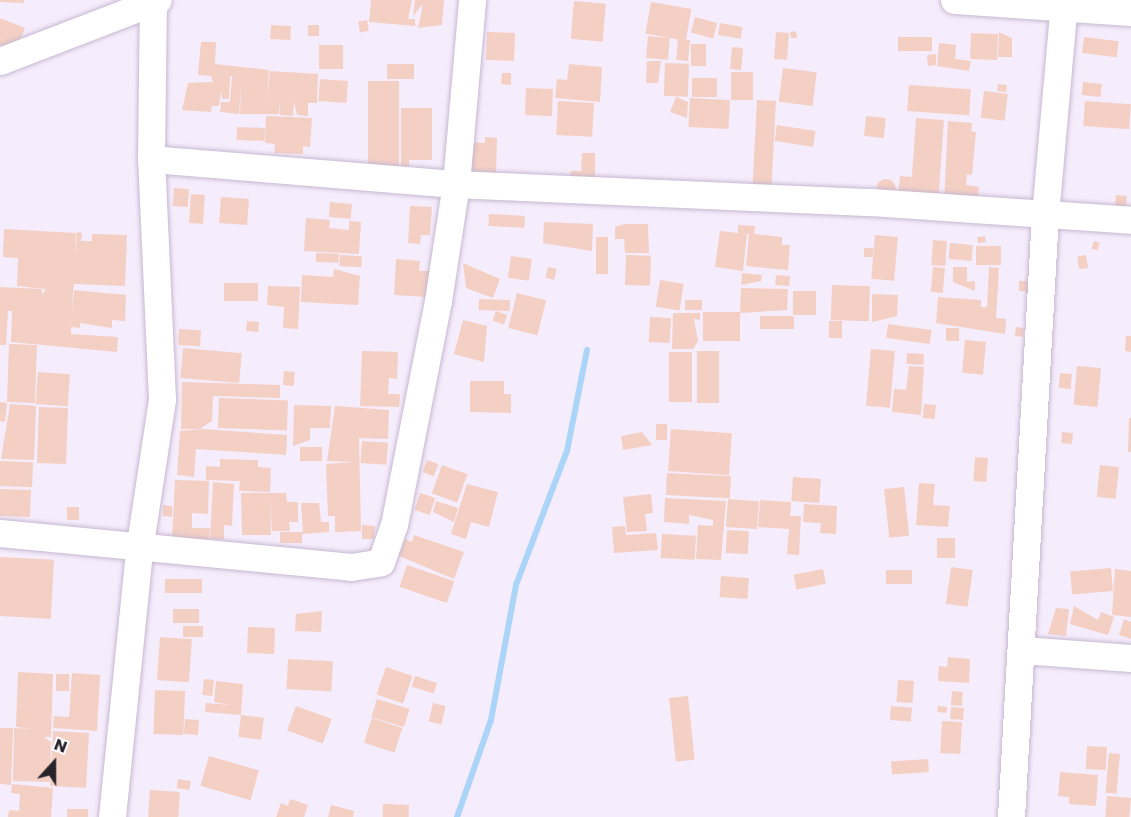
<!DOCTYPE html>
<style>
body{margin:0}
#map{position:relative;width:1131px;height:817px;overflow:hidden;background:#f6edfc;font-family:Poppins,sans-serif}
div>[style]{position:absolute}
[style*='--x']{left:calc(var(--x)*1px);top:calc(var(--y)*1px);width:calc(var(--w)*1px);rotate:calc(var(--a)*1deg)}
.stream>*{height:6px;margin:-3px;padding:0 3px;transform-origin:3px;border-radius:3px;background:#abd4f9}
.building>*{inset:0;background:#f4cfc4;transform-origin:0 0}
.round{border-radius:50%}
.roads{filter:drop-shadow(0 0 2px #c7b8d1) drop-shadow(0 0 2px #c7b8d1)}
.minor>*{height:27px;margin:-13.5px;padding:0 13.5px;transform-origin:13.5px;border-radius:13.5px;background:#fff}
span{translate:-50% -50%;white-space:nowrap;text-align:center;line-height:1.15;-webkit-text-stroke:5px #fefefe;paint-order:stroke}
.north{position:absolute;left:24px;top:733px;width:60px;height:60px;-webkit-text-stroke:4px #fefefe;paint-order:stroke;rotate:21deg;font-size:16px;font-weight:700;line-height:24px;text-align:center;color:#28222b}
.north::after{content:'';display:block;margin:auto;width:21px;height:27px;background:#28222b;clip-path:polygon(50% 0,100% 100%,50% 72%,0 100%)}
</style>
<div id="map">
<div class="stream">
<div style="--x:457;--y:817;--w:103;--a:-70.7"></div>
<div style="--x:491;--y:720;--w:137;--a:-79.5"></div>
<div style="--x:516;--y:585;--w:143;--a:-69.2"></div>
<div style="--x:567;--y:451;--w:103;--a:-78.8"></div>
</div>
<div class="building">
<div style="clip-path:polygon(0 0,24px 0,24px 3px,0 2px)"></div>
<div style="clip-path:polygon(371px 0,412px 0,408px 19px,415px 19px,415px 26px,369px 22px)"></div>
<div style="clip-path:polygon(415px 0,444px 0,442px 25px,418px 28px,423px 4px,413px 16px)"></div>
<div style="left:574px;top:1px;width:32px;height:38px;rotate:5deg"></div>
<div style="left:651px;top:2px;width:41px;height:32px;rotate:10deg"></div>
<div style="left:695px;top:17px;width:23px;height:16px;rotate:15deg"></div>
<div style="clip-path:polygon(0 18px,25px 28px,16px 51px,0 45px)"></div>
<div style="left:367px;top:20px;width:11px;height:9px;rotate:80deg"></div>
<div style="left:720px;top:23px;width:23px;height:12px;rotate:10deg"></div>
<div style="left:271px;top:25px;width:20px;height:14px;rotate:3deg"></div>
<div style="left:308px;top:25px;width:11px;height:11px"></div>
<div style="clip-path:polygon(796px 31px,797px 38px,791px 38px,790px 32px)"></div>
<div style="left:487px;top:32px;width:28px;height:28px;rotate:2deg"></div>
<div style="left:776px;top:32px;width:13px;height:27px;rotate:4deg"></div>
<div style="clip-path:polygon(999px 32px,1012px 38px,1012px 57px,998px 57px)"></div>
<div style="left:971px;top:33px;width:27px;height:26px;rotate:2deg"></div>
<div style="left:648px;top:36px;width:22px;height:22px;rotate:5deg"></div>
<div style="left:932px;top:37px;width:14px;height:34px;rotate:90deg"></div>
<div style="left:1084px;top:37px;width:35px;height:16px;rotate:7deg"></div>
<div style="left:678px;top:39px;width:12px;height:21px;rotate:5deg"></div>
<div style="clip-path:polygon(201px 42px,216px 42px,215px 64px,269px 70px,267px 102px,270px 71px,318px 74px,317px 103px,308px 103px,308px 116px,297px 115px,294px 102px,293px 116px,280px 115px,280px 102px,279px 114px,240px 114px,241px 84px,239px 114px,220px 112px,221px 102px,230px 102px,232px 76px,230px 76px,229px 99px,222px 99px,221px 91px,219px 106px,212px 106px,211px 112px,182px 110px,188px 83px,213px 82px,211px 76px,198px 75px)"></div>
<div style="clip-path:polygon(939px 43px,956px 45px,955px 59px,971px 61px,969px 71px,937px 66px)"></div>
<div style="left:691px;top:44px;width:15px;height:22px"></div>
<div style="left:319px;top:45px;width:24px;height:24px"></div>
<div style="left:732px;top:47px;width:11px;height:22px;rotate:5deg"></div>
<div style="clip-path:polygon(936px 54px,936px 65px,928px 66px,927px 55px)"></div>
<div style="clip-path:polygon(647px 61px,661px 61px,658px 83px,646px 83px)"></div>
<div style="left:665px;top:63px;width:24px;height:33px;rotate:2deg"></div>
<div style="left:414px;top:64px;width:15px;height:27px;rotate:90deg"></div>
<div style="clip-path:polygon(569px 64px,602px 67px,600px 102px,555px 98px,557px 79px,567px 80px)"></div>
<div style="left:783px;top:68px;width:34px;height:34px;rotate:7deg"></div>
<div style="left:731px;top:72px;width:22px;height:28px"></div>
<div style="clip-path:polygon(502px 73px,511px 73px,511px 85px,501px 84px)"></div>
<div style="left:692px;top:78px;width:25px;height:19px"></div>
<div style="left:320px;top:79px;width:28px;height:22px;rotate:4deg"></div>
<div style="left:368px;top:81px;width:31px;height:86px"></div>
<div style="left:1083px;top:82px;width:19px;height:13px;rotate:6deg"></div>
<div style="left:998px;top:84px;width:9px;height:7px;rotate:6deg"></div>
<div style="left:909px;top:85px;width:62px;height:26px;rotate:4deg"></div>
<div style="left:526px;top:88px;width:27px;height:27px;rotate:2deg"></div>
<div style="left:984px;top:91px;width:24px;height:27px;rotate:7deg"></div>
<div style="clip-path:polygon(676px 97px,688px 102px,687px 118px,670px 112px)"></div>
<div style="left:690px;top:98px;width:40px;height:29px;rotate:3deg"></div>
<div style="left:757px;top:100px;width:19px;height:86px;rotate:3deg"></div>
<div style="left:558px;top:101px;width:36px;height:34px;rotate:3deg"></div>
<div style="left:1085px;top:101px;width:46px;height:25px;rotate:4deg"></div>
<div style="clip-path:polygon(401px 108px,432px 108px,432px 160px,409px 160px,409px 168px,401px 168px)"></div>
<div style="clip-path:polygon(266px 116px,312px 118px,310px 147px,303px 146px,303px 154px,274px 153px,275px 144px,265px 143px)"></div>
<div style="left:866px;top:116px;width:20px;height:20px;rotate:6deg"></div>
<div style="left:916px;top:118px;width:28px;height:81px;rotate:4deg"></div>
<div style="clip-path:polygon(948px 121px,972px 123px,971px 131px,976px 132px,972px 175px,967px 174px,966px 185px,979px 187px,977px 205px,944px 201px)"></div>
<div style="left:777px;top:125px;width:39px;height:16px;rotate:9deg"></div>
<div style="left:237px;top:127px;width:28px;height:13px;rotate:2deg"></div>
<div style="clip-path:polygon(485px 137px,497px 138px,496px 175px,466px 173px,468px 142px,485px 143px)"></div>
<div style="clip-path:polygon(582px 153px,595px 153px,595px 183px,570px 183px,571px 171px,581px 171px)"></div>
<div style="left:900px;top:176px;width:12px;height:17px;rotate:5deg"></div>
<div class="round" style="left:876px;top:179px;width:20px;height:20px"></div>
<div style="left:174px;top:188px;width:15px;height:18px;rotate:4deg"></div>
<div style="left:191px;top:194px;width:14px;height:29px;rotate:4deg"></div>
<div style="left:1116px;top:195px;width:11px;height:12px;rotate:5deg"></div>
<div style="left:221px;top:197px;width:28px;height:26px;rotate:4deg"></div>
<div style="left:330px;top:202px;width:22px;height:15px;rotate:5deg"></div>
<div style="clip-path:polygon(410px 206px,432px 207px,430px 235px,421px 235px,420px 244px,408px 243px)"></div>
<div style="left:489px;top:214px;width:36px;height:12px;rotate:3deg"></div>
<div style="clip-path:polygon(306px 218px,330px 220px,329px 228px,349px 230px,349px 221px,361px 222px,359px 254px,304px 251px)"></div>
<div style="clip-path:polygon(544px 222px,593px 224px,592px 251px,543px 243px)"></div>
<div style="clip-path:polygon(625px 224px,648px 224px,649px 253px,625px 253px,624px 239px,615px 239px,615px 227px)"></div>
<div style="clip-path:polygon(738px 225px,755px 226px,754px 234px,782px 237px,782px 245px,790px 245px,788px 270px,746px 266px,749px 234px,740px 233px,747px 234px,743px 271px,715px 267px,720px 231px,738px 233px)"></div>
<div style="clip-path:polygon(4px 229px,76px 233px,75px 259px,77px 232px,82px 233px,81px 241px,92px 241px,92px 234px,127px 235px,125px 286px,74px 284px,73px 290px,72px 312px,74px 290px,126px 295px,125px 321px,112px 320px,112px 328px,80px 323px,80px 328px,71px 327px,71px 334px,118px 337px,117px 352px,11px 342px,12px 311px,8px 311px,6px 345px,0 345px,0 287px,42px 289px,42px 295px,46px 289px,17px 286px,18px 258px,3px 257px)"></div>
<div style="left:875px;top:235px;width:23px;height:44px;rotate:5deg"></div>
<div style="left:985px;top:236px;width:6px;height:8px;rotate:81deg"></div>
<div style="left:596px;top:237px;width:12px;height:37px"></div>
<div style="left:933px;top:240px;width:14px;height:25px;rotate:4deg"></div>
<div style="left:1094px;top:241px;width:6px;height:8px;rotate:18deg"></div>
<div style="left:950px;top:243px;width:23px;height:16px;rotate:5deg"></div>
<div style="left:976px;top:246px;width:25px;height:19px"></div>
<div style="left:864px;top:248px;width:9px;height:9px"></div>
<div style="left:316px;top:253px;width:23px;height:9px;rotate:2deg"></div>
<div style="left:340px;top:255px;width:22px;height:11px;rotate:3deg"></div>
<div style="left:626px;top:255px;width:25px;height:30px;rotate:2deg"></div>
<div style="left:1086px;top:255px;width:13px;height:9px;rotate:81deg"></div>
<div style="left:511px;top:256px;width:21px;height:22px;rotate:8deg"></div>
<div style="clip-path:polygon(396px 259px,420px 261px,419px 271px,429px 271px,428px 297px,394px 295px)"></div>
<div style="clip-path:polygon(463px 263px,500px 279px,493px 298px,466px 288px)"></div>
<div style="left:548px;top:267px;width:9px;height:11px;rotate:13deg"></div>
<div style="left:933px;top:267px;width:12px;height:25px;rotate:5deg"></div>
<div style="clip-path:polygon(953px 267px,967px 267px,967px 282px,975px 281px,975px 291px,953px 282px)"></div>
<div style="clip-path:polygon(989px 267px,999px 268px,996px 318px,1006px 319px,1005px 334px,936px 323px,938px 297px,981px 300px,981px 307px,987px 307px)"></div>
<div style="clip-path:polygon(334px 269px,360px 276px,358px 305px,301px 302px,302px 275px,333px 277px)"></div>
<div style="clip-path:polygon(742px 273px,762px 275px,761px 281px,741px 285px)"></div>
<div style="left:776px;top:275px;width:14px;height:10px;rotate:4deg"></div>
<div style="left:660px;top:280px;width:24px;height:27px;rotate:9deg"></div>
<div style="clip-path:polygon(1019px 281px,1029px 281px,1028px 292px,1019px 291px)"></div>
<div style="left:224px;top:283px;width:34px;height:18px"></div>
<div style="left:832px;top:285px;width:38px;height:35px;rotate:2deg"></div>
<div style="clip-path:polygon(268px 286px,300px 287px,298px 329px,283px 328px,284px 307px,267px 305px)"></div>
<div style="clip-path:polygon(741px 288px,788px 289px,787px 310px,740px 313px)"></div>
<div style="left:793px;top:291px;width:23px;height:24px"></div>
<div style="left:517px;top:293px;width:30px;height:36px;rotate:14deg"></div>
<div style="clip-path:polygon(872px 294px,898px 295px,897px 316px,872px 322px)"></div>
<div style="left:479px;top:299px;width:31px;height:11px;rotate:2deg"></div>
<div style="left:685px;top:300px;width:17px;height:10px"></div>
<div style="left:496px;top:311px;width:12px;height:10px;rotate:20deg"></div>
<div style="left:703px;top:312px;width:37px;height:29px"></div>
<div style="clip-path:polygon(673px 313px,700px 313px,700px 320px,694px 319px,698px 341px,693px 349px,672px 349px)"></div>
<div style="left:760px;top:316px;width:34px;height:13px"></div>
<div style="left:650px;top:317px;width:21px;height:25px;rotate:3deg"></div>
<div style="clip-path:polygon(463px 320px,487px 326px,484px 362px,454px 354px)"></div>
<div style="left:247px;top:321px;width:12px;height:10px;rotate:5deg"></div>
<div style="left:829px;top:321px;width:13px;height:17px"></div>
<div style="left:888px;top:324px;width:44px;height:14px;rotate:8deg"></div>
<div style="left:1016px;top:327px;width:8px;height:9px;rotate:7deg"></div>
<div style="left:946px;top:328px;width:13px;height:13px"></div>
<div style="left:179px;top:329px;width:22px;height:16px;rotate:3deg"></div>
<div style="clip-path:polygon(1126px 336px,1131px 336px,1131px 352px,1125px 351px)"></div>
<div style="left:965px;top:340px;width:21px;height:33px;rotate:5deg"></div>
<div style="left:9px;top:344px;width:28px;height:58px;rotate:2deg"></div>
<div style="left:183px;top:348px;width:59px;height:30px;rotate:5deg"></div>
<div style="left:871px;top:349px;width:24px;height:57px;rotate:5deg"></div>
<div style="clip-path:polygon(362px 351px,398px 352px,397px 379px,389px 378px,388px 394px,400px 394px,399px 407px,360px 406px)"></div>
<div style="left:697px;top:351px;width:22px;height:52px"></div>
<div style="left:669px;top:352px;width:23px;height:50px"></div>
<div style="left:907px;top:353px;width:17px;height:11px;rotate:3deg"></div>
<div style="clip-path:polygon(909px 366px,924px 367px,921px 415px,892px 412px,894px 389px,906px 390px)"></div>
<div style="left:1077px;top:366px;width:24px;height:39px;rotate:5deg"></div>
<div style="left:284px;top:371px;width:11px;height:14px;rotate:5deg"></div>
<div style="left:38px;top:372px;width:32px;height:32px;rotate:4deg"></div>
<div style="left:1060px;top:373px;width:12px;height:15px;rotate:5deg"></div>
<div style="clip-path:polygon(470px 381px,504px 381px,504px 394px,511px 394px,511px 413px,470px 412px)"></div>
<div style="clip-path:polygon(182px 382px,280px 385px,280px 398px,213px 396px,212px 421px,200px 429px,181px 429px)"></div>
<div style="left:219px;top:398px;width:69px;height:30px;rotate:2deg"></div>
<div style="clip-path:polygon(0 402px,7px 403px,5px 422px,0 421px)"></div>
<div style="clip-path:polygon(10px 404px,36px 406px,34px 460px,1px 459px)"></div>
<div style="left:924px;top:404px;width:12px;height:14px;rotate:5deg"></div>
<div style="clip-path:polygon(294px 405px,331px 406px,330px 428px,310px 428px,310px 440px,293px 446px)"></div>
<div style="clip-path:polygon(335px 406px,389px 410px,388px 439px,359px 438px,361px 531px,335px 532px,335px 516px,328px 516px,326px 464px,355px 462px,327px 461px)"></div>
<div style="left:39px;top:407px;width:29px;height:56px;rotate:2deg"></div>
<div style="clip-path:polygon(1129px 418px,1131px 418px,1131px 452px,1128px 452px)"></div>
<div style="left:656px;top:424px;width:11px;height:16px"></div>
<div style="clip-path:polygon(202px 429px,287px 435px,286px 455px,196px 449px,194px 477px,177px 475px,180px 431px)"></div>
<div style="left:671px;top:429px;width:61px;height:42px;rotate:4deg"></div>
<div style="clip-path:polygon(642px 432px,652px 445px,623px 450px,621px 436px)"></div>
<div style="left:1062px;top:432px;width:11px;height:11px;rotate:5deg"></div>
<div style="left:362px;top:441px;width:26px;height:22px;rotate:4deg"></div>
<div style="left:300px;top:447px;width:22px;height:14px"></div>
<div style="left:975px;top:457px;width:13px;height:24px;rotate:4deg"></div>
<div style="clip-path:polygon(220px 459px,258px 460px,258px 467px,271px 468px,270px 492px,239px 491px,240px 481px,206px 480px,206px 466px,220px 467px)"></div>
<div style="left:427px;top:460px;width:12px;height:13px;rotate:20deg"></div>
<div style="left:0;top:461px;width:33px;height:25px;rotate:2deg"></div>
<div style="left:442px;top:465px;width:27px;height:30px;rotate:20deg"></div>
<div style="left:1100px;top:465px;width:19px;height:32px;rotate:6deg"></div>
<div style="left:667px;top:473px;width:64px;height:22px;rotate:3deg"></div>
<div style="left:793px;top:477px;width:28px;height:24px;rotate:4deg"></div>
<div style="clip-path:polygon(175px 480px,209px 481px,208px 514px,192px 513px,192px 528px,210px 528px,209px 540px,172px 539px)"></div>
<div style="clip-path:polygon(213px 482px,234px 484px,232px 526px,224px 525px,224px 539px,210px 539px)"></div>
<div style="clip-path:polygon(919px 483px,935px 484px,933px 505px,950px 506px,948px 527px,916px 525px)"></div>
<div style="clip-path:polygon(467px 484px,498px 492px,489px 527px,471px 522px,466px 539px,451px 534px)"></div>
<div style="left:904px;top:487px;width:49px;height:20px;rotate:84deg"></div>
<div style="left:0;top:489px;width:31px;height:27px;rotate:2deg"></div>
<div style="clip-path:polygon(241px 493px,286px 493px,287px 502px,298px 502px,298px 522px,289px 522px,290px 531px,272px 531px,270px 498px,271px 535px,242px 535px)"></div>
<div style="left:420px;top:493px;width:16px;height:18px;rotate:18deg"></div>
<div style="clip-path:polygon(651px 494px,653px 513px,645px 514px,647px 531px,627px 532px,623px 497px)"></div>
<div style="clip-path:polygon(665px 498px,726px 501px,721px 560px,696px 559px,698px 525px,713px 526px,713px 520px,689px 515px,689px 524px,664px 522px)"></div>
<div style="left:728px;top:499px;width:31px;height:28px;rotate:4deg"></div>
<div style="clip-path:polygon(760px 500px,791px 502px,790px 516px,801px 516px,799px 555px,787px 554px,789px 529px,758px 527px)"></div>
<div style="clip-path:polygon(436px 501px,458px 508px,454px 522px,433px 512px)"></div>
<div style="clip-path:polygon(301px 503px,319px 503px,321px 522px,329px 522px,329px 532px,302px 534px,302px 543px,280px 543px,280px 532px,303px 532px)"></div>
<div style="clip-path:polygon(804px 504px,837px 506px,836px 534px,820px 533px,821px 523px,803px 522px)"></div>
<div style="clip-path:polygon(163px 505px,172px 506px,172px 517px,163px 516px)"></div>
<div style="left:67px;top:507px;width:12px;height:13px"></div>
<div style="clip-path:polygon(362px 525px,375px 526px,374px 539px,362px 539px)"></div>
<div style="clip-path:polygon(625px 526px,626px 535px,656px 533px,658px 550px,614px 553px,612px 527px)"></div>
<div style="left:727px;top:530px;width:22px;height:23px;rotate:3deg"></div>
<div style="left:662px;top:534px;width:34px;height:24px;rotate:3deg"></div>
<div style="clip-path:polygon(414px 535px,464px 552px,454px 579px,399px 556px,405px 539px,412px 542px)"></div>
<div style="left:937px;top:538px;width:18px;height:20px"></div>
<div style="left:0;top:557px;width:54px;height:59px;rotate:3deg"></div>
<div style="left:407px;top:565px;width:50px;height:23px;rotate:19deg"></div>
<div style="left:951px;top:567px;width:22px;height:37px;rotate:8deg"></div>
<div style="left:1111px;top:568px;width:23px;height:41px;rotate:85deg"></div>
<div style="left:823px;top:569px;width:15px;height:30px;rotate:79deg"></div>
<div style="clip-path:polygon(1115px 569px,1131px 571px,1131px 617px,1112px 615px)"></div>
<div style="left:912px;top:570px;width:14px;height:26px;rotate:90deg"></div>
<div style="left:721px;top:576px;width:28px;height:21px;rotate:4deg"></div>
<div style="left:202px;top:579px;width:14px;height:37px;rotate:90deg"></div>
<div style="clip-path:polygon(1074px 606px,1098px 620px,1101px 612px,1114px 617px,1108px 635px,1070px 624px)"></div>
<div style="clip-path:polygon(1056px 608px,1069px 609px,1066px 636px,1048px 634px)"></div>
<div style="left:173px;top:609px;width:26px;height:14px"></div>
<div style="clip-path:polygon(322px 611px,321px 632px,295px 631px,296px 614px)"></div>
<div style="clip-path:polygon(1124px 619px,1131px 622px,1131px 639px,1119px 635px)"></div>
<div style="left:183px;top:626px;width:20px;height:11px"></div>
<div style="left:248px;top:627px;width:27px;height:26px;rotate:2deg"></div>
<div style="left:160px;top:637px;width:32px;height:43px;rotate:4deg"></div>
<div style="clip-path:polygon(948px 657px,970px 659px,969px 683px,938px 681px,939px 666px,947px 667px)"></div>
<div style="left:288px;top:659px;width:45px;height:30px;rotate:3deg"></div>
<div style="left:386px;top:667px;width:28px;height:29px;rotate:19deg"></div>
<div style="clip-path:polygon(18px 672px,53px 674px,51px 737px,44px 737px,51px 742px,50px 782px,13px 781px,14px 728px,32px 729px,16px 727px)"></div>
<div style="clip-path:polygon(72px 673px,100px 675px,97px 731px,53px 728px,54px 716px,69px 717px)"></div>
<div style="left:56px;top:674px;width:13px;height:17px"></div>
<div style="left:415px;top:676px;width:23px;height:11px;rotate:18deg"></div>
<div style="left:204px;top:679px;width:10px;height:16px;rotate:6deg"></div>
<div style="left:898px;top:680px;width:16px;height:22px;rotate:4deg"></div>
<div style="clip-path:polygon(216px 681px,243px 684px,241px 715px,205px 712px,206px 703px,230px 705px,214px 702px)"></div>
<div style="left:155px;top:690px;width:30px;height:44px;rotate:2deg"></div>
<div style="left:952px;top:691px;width:11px;height:14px;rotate:5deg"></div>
<div style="left:688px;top:696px;width:64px;height:19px;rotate:84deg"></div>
<div style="left:377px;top:699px;width:34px;height:19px;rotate:17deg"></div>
<div style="left:433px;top:703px;width:13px;height:19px;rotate:13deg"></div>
<div style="left:296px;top:706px;width:38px;height:26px;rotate:20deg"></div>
<div style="left:891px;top:706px;width:21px;height:14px;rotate:5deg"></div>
<div style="left:938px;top:706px;width:9px;height:6px;rotate:6deg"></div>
<div style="left:951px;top:707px;width:13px;height:12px;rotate:4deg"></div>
<div style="left:241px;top:715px;width:23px;height:22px;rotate:7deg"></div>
<div style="left:372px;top:718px;width:32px;height:26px;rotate:18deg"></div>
<div style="left:185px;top:719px;width:14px;height:15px;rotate:4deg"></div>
<div style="left:942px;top:721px;width:20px;height:32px;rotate:3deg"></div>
<div style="clip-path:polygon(0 728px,13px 728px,11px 785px,0 784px)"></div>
<div style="left:53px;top:731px;width:36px;height:55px;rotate:3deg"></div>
<div style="left:1087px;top:746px;width:20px;height:23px;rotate:3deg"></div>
<div style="left:1109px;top:753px;width:11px;height:40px;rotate:5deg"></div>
<div style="left:209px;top:756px;width:52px;height:31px;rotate:16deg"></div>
<div style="left:928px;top:759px;width:13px;height:37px;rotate:86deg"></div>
<div style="clip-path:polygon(1060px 772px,1098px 775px,1096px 806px,1069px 804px,1069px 797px,1058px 796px)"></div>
<div style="left:178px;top:779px;width:13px;height:9px;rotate:9deg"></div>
<div style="clip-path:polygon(12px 784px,53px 788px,51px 817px,8px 817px,9px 810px,19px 811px,20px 794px,11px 793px)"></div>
<div style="left:150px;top:790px;width:30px;height:27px;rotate:4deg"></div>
<div style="left:1107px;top:796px;width:24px;height:21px;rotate:5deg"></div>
<div style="clip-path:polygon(290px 799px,308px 805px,304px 817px,276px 817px,281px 803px,288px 806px)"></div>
<div style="left:383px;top:804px;width:26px;height:13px;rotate:2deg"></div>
<div style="clip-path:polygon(331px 805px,354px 811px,353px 817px,328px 817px)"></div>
<div style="left:67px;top:809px;width:21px;height:8px"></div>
</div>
<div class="roads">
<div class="minor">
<div style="--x:954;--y:0;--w:177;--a:3.9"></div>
<div style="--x:0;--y:61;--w:169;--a:-21.1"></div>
<div style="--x:151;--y:159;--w:306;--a:4.7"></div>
<div style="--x:456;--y:184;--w:414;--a:2.5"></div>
<div style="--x:870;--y:202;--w:262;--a:3.9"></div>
<div style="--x:0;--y:533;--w:353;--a:5.5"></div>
<div style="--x:351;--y:567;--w:30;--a:-9"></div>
<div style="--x:381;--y:562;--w:39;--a:-71"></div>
<div style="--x:394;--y:525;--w:228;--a:-78.9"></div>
<div style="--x:438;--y:301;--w:118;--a:-81.3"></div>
<div style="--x:456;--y:184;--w:185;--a:-85"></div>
<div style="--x:1022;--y:650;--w:109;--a:4.2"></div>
<div style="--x:112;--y:817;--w:268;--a:-84.2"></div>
<div style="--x:139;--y:550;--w:153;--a:-81.3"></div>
<div style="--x:162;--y:399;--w:240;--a:-92.6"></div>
<div style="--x:151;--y:159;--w:155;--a:-89.3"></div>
<div style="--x:1011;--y:817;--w:603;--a:-86.77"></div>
<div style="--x:1045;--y:215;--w:216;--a:-84.9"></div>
</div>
</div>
<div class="north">N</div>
</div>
